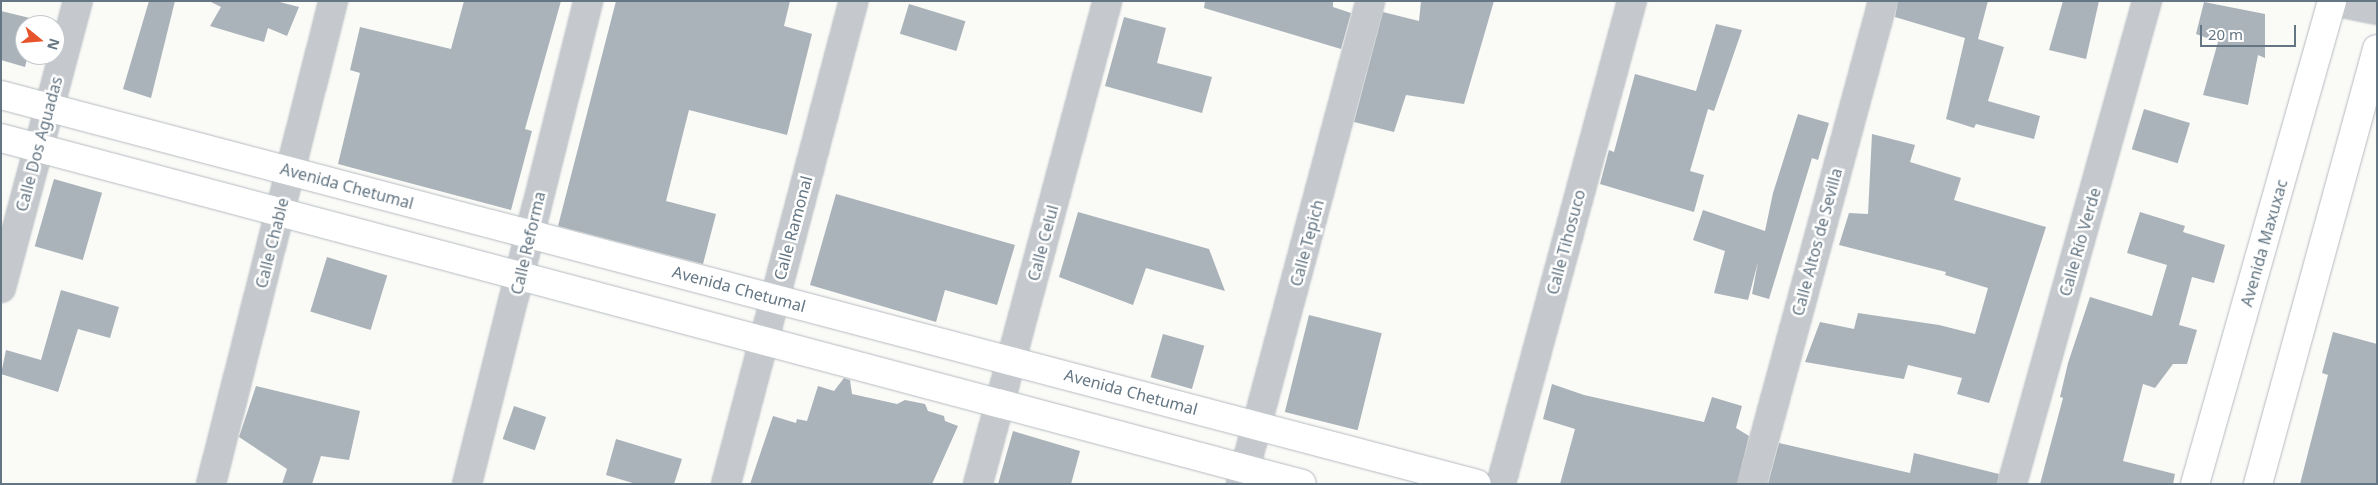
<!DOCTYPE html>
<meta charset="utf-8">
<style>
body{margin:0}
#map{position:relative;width:2378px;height:485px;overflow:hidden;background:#fafaf7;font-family:"Noto Sans",sans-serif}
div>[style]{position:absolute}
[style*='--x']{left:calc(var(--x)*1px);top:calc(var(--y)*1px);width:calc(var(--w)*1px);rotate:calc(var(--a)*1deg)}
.building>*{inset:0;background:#aab3b9;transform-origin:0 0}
.roads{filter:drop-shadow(0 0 1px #b5bbc0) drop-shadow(0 0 1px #b5bbc0)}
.street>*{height:28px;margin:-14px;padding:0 14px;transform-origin:14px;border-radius:14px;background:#c5c9cd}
.secondary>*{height:28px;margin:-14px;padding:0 14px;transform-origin:14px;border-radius:14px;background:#fff}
span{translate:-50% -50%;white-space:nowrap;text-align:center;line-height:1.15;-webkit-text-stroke:5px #fff;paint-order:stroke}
.street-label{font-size:16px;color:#647683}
.frame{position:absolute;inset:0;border:2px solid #647683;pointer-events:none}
.north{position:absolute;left:15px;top:15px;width:50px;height:50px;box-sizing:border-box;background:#fff;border:1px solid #c1c8cd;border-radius:50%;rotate:107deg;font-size:14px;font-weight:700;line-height:20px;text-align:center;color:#647683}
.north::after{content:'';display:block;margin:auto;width:18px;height:22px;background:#e7532a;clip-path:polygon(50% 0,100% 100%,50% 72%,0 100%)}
.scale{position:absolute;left:2200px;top:25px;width:96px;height:22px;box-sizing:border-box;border:2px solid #647683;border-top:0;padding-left:6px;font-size:15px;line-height:18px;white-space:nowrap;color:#647683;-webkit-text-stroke:4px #fff;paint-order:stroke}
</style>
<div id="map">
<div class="building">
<div style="clip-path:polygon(149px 1px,175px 1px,151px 98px,123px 89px)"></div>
<div style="clip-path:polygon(209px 1px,276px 1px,299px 7px,287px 36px,268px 28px,264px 42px,210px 26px,221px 7px)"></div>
<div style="clip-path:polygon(464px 1px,561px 1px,525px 129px,532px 131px,511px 210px,338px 164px,360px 73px,350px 70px,360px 27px,451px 49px)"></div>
<div style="clip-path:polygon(616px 1px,790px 1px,784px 26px,812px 34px,787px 135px,689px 110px,666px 201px,716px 214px,703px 264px,558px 226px)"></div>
<div style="clip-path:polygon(1205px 1px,1333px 1px,1333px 7px,1351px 13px,1341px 49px,1204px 8px)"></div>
<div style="clip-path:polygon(1421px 1px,1494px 1px,1464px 104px,1406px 95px,1394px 132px,1354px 122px,1383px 12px,1419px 21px)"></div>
<div style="clip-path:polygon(1898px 1px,1988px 1px,1978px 39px,2004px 47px,1988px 101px,2040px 116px,2034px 139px,1976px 124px,1974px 128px,1946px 119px,1965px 38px,1895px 17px)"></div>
<div style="clip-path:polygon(2063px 1px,2099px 1px,2086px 59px,2049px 50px)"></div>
<div style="clip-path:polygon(2204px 2px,2265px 14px,2265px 58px,2258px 55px,2248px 105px,2203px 95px,2218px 42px,2196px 34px)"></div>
<div style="left:909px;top:4px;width:59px;height:31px;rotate:17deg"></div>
<div style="clip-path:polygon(1px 11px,38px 20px,37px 25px,25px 25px,25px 55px,28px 55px,25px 67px,1px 60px)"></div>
<div style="clip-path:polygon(1124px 17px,1166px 28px,1157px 63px,1212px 77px,1202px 113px,1105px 86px)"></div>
<div style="clip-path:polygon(1716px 24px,1742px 30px,1714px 111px,1708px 109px,1690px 171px,1704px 175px,1694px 212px,1600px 184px,1609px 150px,1614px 152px,1635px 74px,1696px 91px)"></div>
<div style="left:2144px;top:109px;width:48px;height:42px;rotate:17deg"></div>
<div style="clip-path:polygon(1798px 114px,1829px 123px,1818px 160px,1812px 158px,1769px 299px,1752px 294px,1758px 262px,1748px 300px,1714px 293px,1725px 251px,1693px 240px,1703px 210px,1765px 231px,1773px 193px)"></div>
<div style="clip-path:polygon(1872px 134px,1915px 145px,1910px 162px,1961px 178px,1954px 200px,2046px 227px,1989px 403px,1957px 394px,1962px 378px,1908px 365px,1904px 379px,1805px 362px,1820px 322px,1854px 329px,1858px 313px,1939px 325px,1975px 334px,1988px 288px,1945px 275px,1946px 272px,1839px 245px,1849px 213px,1868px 214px)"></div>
<div style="left:54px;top:179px;width:50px;height:70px;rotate:16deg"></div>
<div style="clip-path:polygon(836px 194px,1015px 245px,997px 305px,945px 290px,936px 322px,810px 285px)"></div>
<div style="clip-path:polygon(1078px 212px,1209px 249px,1225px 291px,1146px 268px,1133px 305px,1059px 277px)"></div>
<div style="clip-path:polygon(2140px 212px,2185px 226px,2183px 232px,2225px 245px,2214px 283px,2192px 277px,2179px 325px,2197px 330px,2187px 364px,2173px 364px,2155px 388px,2143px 384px,2123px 461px,2175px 474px,2173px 484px,2040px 484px,2063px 398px,2060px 397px,2068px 363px,2090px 297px,2152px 316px,2167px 265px,2127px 253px)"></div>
<div style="left:327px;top:257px;width:63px;height:57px;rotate:17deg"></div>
<div style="clip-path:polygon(61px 290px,119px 307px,110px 338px,78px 329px,58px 392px,1px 374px,6px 350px,41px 360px)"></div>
<div style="left:1309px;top:315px;width:75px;height:100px;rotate:14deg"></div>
<div style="clip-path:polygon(2333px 332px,2377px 344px,2377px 484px,2300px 484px,2328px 375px,2322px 373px)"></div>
<div style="left:1163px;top:334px;width:43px;height:45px;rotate:16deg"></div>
<div style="clip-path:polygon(844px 378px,850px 380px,852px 394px,897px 404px,905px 400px,925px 404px,928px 411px,944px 416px,945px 421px,958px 426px,932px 484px,750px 484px,773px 416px,796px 423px,797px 419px,807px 421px,818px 386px,834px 391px)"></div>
<div style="clip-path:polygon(1552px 384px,1584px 395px,1704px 422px,1712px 397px,1742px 406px,1736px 428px,1749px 436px,1737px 484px,1560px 484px,1575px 429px,1543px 419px)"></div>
<div style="clip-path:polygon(256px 386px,360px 411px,349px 460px,321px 456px,312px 484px,282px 484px,287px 469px,239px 437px)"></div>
<div style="left:514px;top:406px;width:34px;height:35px;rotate:19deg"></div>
<div style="clip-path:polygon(1013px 431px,1080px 451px,1071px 484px,998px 484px)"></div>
<div style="clip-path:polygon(616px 439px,682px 459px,674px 484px,636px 484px,606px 475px)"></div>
<div style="clip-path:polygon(1779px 443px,1910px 473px,1914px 453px,1999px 474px,1997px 484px,1768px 484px)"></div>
</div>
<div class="roads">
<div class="street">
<div style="--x:2332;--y:1;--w:46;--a:11.3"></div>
<div style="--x:1;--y:288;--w:297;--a:-75"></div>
<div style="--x:211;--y:484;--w:498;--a:-75.8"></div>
<div style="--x:467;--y:484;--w:498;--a:-75.9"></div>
<div style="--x:726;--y:484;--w:500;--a:-75.2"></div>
<div style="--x:978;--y:484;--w:500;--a:-75"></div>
<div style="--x:1241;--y:484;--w:500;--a:-75"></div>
<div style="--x:1501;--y:484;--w:500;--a:-74.83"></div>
<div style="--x:1752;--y:484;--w:500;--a:-74.83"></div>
<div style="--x:2012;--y:484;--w:502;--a:-74.38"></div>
</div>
<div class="secondary">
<div style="--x:1;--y:95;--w:1526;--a:14.76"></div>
<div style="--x:1;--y:138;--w:1346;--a:14.89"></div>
<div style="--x:2195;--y:484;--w:502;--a:-74.16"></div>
<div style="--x:2258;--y:484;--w:451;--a:-74.7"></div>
</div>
</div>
<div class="street-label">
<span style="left:39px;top:144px;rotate:-75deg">Calle Dos Aguadas</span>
<span style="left:347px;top:186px;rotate:15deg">Avenida Chetumal</span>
<span style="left:793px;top:228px;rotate:-75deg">Calle Ramonal</span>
<span style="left:1566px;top:242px;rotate:-75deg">Calle Tihosuco</span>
<span style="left:1817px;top:242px;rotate:-75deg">Calle Altos de Sevilla</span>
<span style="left:2080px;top:242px;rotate:-74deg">Calle Río Verde</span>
<span style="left:272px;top:243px;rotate:-76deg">Calle Chable</span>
<span style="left:528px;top:243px;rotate:-77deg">Calle Reforma</span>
<span style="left:1043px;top:243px;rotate:-75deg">Calle Celul</span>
<span style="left:1307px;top:243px;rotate:-75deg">Calle Tepich</span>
<span style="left:2264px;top:243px;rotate:-74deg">Avenida Maxuxac</span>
<span style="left:739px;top:289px;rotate:15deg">Avenida Chetumal</span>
<span style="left:1131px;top:392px;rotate:15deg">Avenida Chetumal</span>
</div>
<div class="frame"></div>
<div class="north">N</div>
<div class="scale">20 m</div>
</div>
